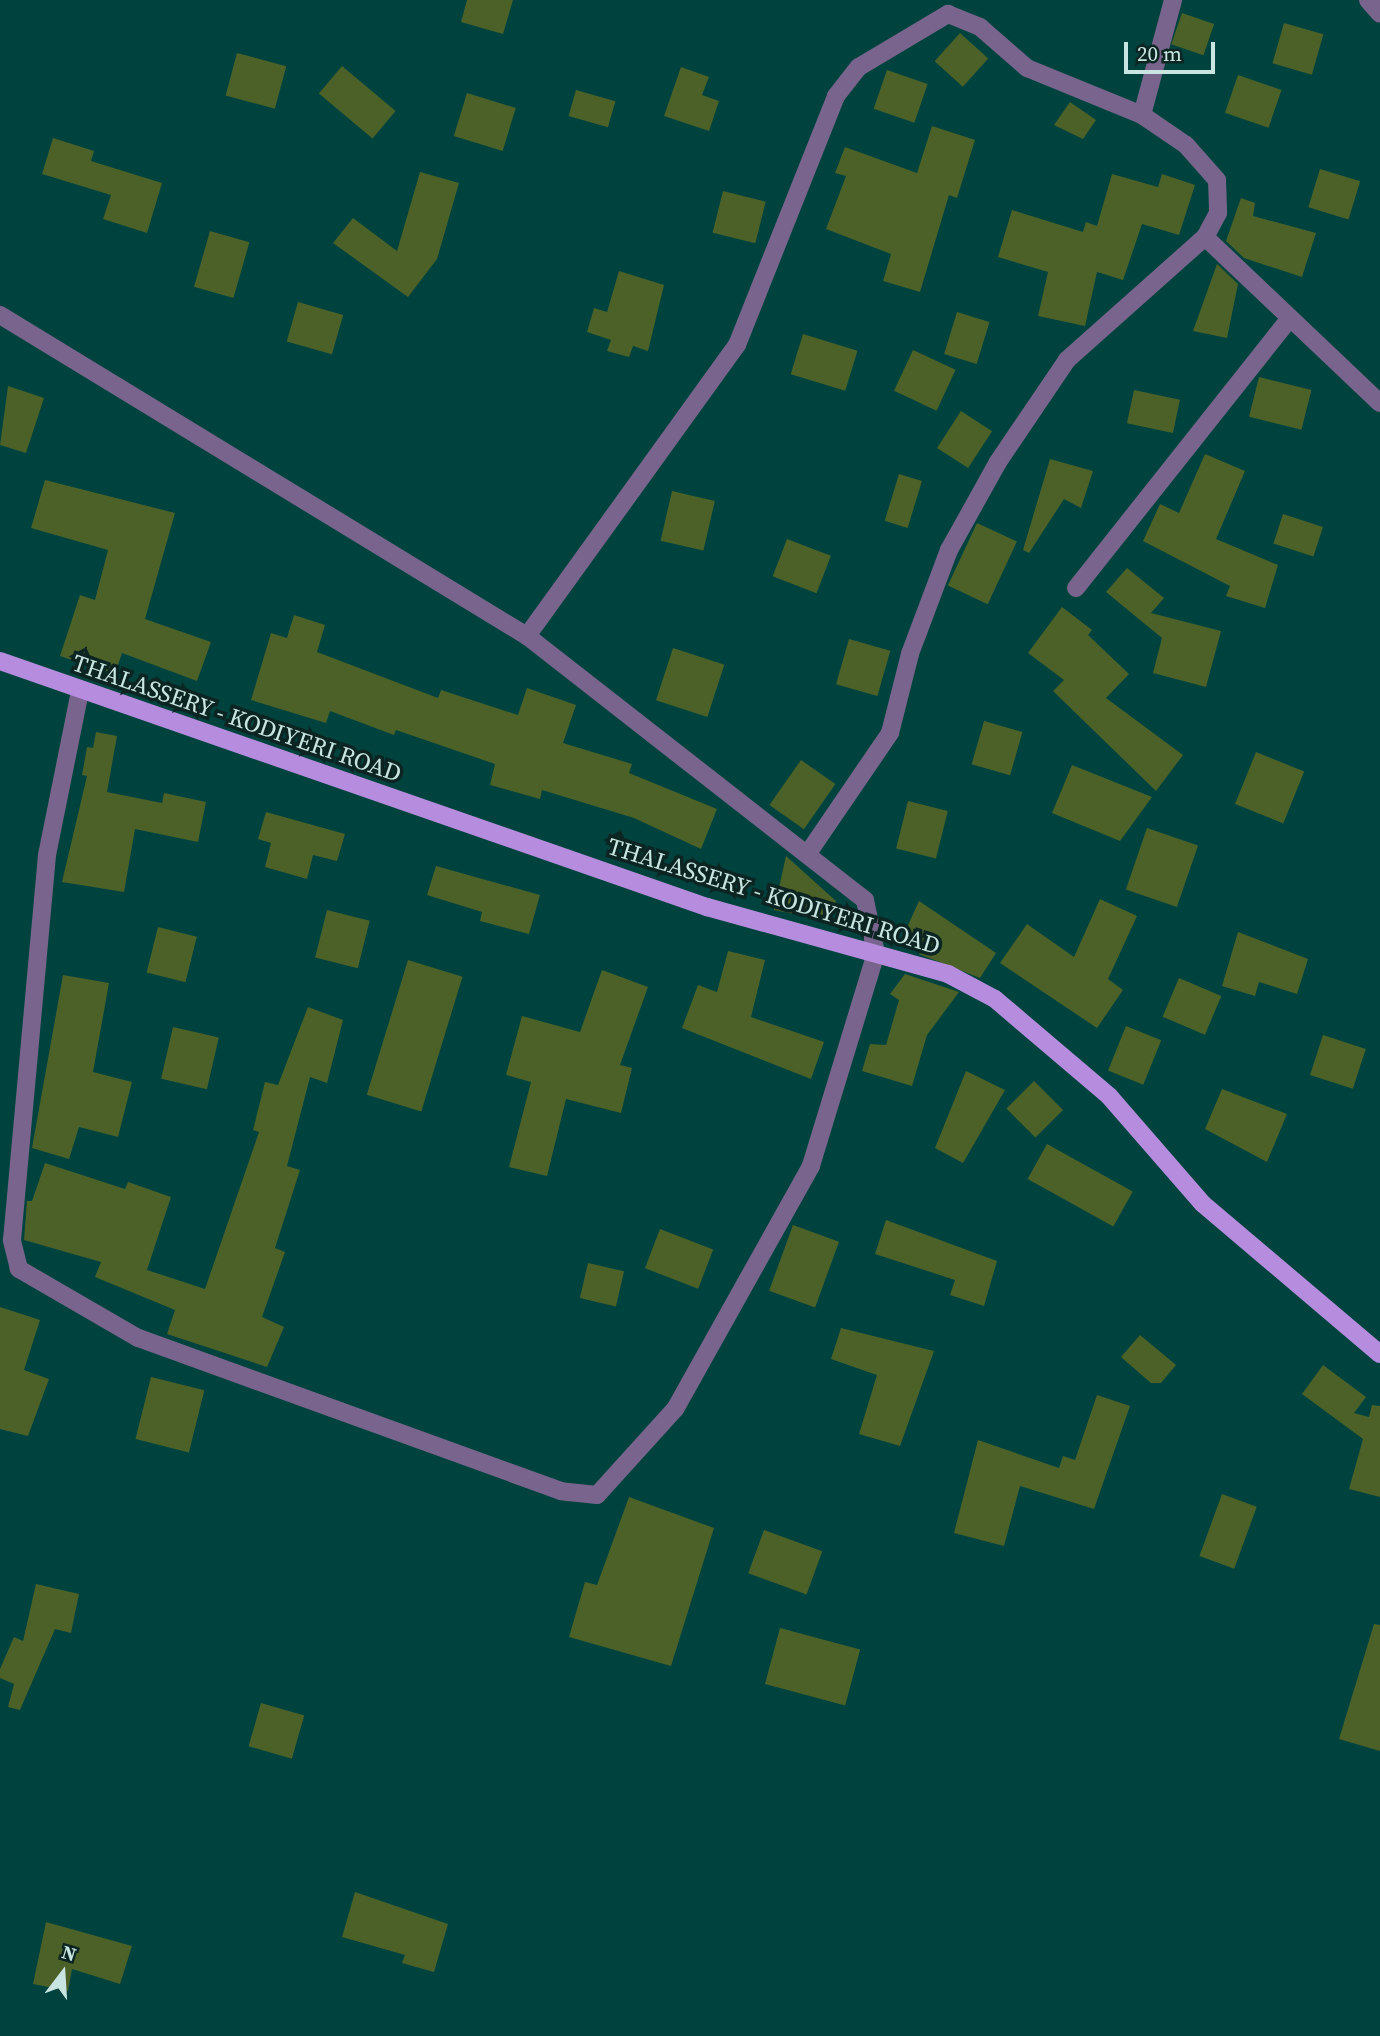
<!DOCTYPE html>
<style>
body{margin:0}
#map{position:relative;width:1380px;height:2036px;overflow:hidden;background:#00433e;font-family:"Source Serif 4",serif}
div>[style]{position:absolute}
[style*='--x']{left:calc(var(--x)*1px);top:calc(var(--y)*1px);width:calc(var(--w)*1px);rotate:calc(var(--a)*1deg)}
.building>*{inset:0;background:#4b6128;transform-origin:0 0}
.minor>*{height:18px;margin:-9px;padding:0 9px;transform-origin:9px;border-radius:9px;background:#78648c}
.major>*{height:18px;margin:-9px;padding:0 9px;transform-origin:9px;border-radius:9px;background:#b68cde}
span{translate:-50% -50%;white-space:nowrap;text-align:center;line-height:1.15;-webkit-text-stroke:7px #0d2522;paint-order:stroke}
.street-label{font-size:24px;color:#c8e5e1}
.north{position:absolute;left:28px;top:1938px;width:70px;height:70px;-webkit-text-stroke:5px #0d2522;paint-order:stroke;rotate:17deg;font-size:19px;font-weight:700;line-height:28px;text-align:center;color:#c8e5e1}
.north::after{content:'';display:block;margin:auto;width:24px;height:32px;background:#c8e5e1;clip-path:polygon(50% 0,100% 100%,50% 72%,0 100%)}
.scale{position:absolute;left:1124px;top:42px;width:91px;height:32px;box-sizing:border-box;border:4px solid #c8e5e1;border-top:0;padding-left:9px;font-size:21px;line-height:24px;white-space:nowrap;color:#c8e5e1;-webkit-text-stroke:5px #0d2522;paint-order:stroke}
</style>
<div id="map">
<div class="building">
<div style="clip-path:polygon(467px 0,513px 0,503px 34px,461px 22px)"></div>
<div style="left:1182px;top:13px;width:34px;height:33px;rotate:19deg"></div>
<div style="left:1284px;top:23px;width:41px;height:42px;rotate:16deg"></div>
<div style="left:960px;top:33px;width:38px;height:38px;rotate:42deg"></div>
<div style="left:237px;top:53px;width:51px;height:44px;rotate:15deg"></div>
<div style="left:342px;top:66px;width:70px;height:36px;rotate:40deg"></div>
<div style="clip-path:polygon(681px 67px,709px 77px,702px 95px,719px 101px,709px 131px,664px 116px)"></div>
<div style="left:887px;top:70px;width:43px;height:41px;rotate:19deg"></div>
<div style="left:1238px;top:75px;width:46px;height:40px;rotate:19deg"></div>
<div style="left:576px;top:90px;width:41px;height:27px;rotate:16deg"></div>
<div style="left:467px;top:93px;width:51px;height:45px;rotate:17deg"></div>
<div style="clip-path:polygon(1070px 102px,1096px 120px,1083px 139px,1054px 125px)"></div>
<div style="clip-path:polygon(932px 126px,975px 140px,957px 198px,949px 195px,920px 292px,883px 281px,891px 254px,826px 229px,846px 176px,835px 173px,845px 147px,917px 173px)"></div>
<div style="clip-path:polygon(53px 138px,94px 151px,91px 161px,162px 183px,147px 233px,103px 219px,111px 195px,42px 174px)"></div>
<div style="left:1320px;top:169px;width:42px;height:40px;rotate:17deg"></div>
<div style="clip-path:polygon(420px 172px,459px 183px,437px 259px,408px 297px,333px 243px,353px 218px,397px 251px)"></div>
<div style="clip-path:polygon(1112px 174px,1158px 187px,1162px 174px,1195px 185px,1179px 235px,1142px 224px,1123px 280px,1097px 272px,1085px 326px,1038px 316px,1048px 272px,998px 257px,1012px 210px,1083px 232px,1086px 222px,1097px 226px)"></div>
<div style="left:723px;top:191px;width:44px;height:43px;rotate:14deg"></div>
<div style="clip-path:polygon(1241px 198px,1255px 203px,1253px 216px,1316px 233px,1302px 277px,1244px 258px,1226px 241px)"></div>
<div style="left:210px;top:231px;width:41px;height:58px;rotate:16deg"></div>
<div style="clip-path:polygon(1217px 264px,1238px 284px,1227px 338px,1193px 331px)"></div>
<div style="clip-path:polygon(619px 271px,664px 285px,648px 351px,633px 346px,629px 357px,607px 351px,611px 340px,587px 332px,594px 308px,607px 312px)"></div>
<div style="left:298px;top:302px;width:47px;height:41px;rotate:16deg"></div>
<div style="left:957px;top:312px;width:34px;height:44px;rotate:17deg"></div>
<div style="left:803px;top:334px;width:57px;height:42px;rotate:17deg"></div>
<div style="left:913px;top:350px;width:47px;height:45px;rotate:25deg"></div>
<div style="left:1259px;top:377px;width:54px;height:41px;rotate:14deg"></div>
<div style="clip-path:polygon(8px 386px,44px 398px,26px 453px,0 445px)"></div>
<div style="left:1134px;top:390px;width:47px;height:34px;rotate:12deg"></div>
<div style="left:961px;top:411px;width:37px;height:44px;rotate:33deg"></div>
<div style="clip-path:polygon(1205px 454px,1245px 471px,1216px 539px,1278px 565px,1265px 608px,1226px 596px,1230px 586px,1143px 541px,1160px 504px,1179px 513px)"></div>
<div style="clip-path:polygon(1050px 459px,1093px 471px,1081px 508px,1064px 499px,1029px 553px,1023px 550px)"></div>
<div style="left:899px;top:474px;width:24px;height:49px;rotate:17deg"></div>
<div style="clip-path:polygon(45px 480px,175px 513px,145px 619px,211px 642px,197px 681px,122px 653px,115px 674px,60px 656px,80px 595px,95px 600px,108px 550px,31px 528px)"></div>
<div style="left:672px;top:491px;width:44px;height:51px;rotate:13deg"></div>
<div style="left:1283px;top:514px;width:42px;height:31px;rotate:18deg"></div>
<div style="left:977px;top:523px;width:44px;height:69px;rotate:25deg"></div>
<div style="left:787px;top:539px;width:47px;height:40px;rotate:21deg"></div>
<div style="clip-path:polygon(1127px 568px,1164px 598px,1151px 613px,1221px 631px,1206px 687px,1153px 673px,1162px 638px,1106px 592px)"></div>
<div style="clip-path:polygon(1062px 607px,1092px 630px,1088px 635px,1129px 674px,1106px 698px,1183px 755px,1156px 791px,1053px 691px,1064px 680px,1028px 653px)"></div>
<div style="clip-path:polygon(294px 615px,325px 625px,317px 652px,438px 698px,441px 690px,518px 715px,527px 688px,576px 705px,563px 743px,632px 764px,629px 773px,717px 809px,701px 849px,634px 818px,542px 790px,540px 799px,490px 785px,495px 764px,396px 730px,394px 735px,330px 711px,326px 723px,251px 700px,271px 633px,287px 638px)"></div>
<div style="left:849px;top:639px;width:43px;height:47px;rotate:16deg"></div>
<div style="left:673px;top:648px;width:54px;height:55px;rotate:18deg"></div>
<div style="left:984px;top:721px;width:40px;height:45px;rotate:16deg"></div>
<div style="clip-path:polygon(96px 732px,117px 736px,107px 792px,162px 803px,164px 793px,206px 802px,198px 842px,135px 829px,124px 892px,62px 882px,87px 776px,82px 775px,87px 747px,93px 748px)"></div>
<div style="left:1256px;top:752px;width:52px;height:56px;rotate:22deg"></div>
<div style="left:801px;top:760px;width:42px;height:55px;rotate:35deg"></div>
<div style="clip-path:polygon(1072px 765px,1152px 797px,1120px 841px,1052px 813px)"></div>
<div style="left:908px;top:801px;width:41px;height:49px;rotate:14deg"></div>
<div style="clip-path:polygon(266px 812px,345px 834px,337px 861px,313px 855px,307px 879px,265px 867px,271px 843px,258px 839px)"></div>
<div style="left:1147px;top:828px;width:54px;height:65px;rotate:19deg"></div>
<div style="clip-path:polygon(786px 856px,836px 901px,829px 921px,774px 910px)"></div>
<div style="clip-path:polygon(436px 866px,540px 895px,529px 934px,480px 921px,482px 912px,427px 895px)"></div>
<div style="clip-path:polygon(1100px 899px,1137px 916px,1108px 979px,1123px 990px,1097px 1028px,1000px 963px,1027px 924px,1074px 957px)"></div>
<div style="clip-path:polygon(919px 901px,996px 953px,980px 978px,919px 954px,925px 946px,904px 934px)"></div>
<div style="left:327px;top:910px;width:44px;height:49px;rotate:14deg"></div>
<div style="left:158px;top:927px;width:40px;height:47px;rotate:14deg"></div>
<div style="clip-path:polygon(1238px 932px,1308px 959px,1297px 994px,1259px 982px,1255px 996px,1222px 986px)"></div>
<div style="clip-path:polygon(728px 951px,765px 960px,751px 1017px,824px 1042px,811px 1079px,682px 1028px,698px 985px,717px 992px)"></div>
<div style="left:408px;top:960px;width:57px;height:141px;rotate:17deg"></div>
<div style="clip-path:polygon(602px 970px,648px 987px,620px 1065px,632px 1068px,621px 1113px,566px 1099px,547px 1176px,509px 1167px,531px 1082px,506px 1075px,522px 1016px,580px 1032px)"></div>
<div style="clip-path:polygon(905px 974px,959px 992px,927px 1035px,912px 1086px,862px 1071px,870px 1044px,886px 1045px,899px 1000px,890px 994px)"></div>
<div style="clip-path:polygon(63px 975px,109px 983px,93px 1072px,132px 1082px,118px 1137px,79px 1127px,69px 1159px,32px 1148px)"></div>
<div style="left:1179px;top:978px;width:46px;height:42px;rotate:23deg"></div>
<div style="clip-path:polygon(308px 1007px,343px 1020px,327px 1083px,310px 1077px,287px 1166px,300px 1170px,275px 1248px,285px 1252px,262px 1317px,284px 1327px,267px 1367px,167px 1334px,175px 1310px,95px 1277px,101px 1262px,24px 1240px,27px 1201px,32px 1201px,45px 1163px,125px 1189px,128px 1182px,171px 1197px,147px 1270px,205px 1289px,259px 1132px,253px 1130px,265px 1082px,278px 1085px)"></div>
<div style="left:1126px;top:1026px;width:38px;height:48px;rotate:22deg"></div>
<div style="left:173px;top:1027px;width:47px;height:53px;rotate:13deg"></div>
<div style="left:1323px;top:1035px;width:45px;height:42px;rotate:18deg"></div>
<div style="clip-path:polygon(966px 1071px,1005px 1090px,963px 1163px,935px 1148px)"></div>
<div style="left:1034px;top:1081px;width:41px;height:39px;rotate:45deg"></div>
<div style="clip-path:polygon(1222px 1089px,1287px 1114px,1267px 1162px,1205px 1129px)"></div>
<div style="left:1047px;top:1144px;width:98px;height:40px;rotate:29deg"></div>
<div style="clip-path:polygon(886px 1220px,997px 1261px,984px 1306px,950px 1295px,955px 1280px,875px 1254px)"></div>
<div style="left:793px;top:1225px;width:49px;height:70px;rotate:20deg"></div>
<div style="left:660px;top:1229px;width:57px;height:42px;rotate:21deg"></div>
<div style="left:588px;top:1263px;width:37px;height:36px;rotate:13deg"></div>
<div style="clip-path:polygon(0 1307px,40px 1320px,24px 1370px,49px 1379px,28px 1436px,0 1429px)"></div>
<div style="clip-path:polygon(841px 1328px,934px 1351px,900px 1446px,859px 1434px,877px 1375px,831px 1359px)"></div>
<div style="clip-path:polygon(1140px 1335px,1176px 1365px,1161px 1383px,1151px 1383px,1121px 1357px)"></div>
<div style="clip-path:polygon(1323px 1365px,1366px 1397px,1354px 1413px,1369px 1417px,1372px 1405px,1380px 1406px,1380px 1497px,1349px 1489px,1363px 1439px,1302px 1394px)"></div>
<div style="left:151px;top:1377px;width:55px;height:64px;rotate:14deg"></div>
<div style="clip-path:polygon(1097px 1395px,1130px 1406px,1094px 1509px,1020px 1486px,1004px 1546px,954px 1533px,978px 1440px,1059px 1468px,1063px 1456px,1075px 1460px)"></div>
<div style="left:1222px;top:1494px;width:37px;height:66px;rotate:20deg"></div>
<div style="clip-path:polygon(629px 1497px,714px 1528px,671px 1666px,569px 1637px,585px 1582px,597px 1585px)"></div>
<div style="left:764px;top:1530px;width:62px;height:46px;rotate:20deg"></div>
<div style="clip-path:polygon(36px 1584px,79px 1594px,71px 1633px,55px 1629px,20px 1710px,8px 1707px,14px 1684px,0 1678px,0 1669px,14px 1637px,23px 1641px)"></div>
<div style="clip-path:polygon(1374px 1624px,1380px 1625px,1380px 1751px,1339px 1739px)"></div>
<div style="left:780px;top:1628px;width:83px;height:58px;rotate:15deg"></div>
<div style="left:261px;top:1703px;width:45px;height:45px;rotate:16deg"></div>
<div style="clip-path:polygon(355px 1892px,448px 1924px,434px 1972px,402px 1963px,405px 1955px,342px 1937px)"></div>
<div style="clip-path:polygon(46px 1922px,132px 1946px,120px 1984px,72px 1969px,68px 1991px,33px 1984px)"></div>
</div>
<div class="minor">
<div style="--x:1368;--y:0;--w:18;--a:49"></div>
<div style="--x:1142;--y:115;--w:119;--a:-74.9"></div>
<div style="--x:1205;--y:237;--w:241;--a:43.5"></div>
<div style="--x:0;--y:315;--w:617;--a:31.35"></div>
<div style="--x:527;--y:636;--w:429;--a:38"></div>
<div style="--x:865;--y:900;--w:54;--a:78.3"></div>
<div style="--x:876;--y:953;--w:223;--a:107"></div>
<div style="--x:811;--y:1166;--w:278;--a:119.2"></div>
<div style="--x:675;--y:1409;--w:116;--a:132.2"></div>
<div style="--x:597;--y:1495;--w:36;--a:-174"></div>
<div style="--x:561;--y:1491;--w:450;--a:-160.1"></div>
<div style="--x:138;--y:1338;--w:138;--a:-149.9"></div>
<div style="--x:19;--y:1269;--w:30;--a:-104"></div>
<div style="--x:12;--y:1240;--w:387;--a:-84.8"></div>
<div style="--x:47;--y:855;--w:167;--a:-78.6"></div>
<div style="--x:1076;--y:588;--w:340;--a:-51.6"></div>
<div style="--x:527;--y:636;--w:359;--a:-54.2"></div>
<div style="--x:737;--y:345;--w:268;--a:-68.3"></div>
<div style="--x:836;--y:96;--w:37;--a:-52"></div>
<div style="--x:859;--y:67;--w:104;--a:-30.8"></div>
<div style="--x:948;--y:14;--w:35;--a:22"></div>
<div style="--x:980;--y:27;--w:62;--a:41.1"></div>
<div style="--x:1027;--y:68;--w:124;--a:22.2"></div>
<div style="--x:1142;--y:115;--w:53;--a:34.3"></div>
<div style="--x:1186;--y:145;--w:47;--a:48.5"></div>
<div style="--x:1217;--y:180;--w:33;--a:88"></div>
<div style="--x:1218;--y:213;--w:27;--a:118"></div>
<div style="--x:1205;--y:237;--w:185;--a:138.3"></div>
<div style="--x:1067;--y:360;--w:123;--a:124.1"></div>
<div style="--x:998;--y:462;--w:101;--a:119.1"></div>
<div style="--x:949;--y:550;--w:111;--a:110.6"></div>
<div style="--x:910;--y:654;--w:81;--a:104.2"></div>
<div style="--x:890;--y:733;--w:145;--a:124.3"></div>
</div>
<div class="major">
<div style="--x:0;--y:661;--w:749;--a:19.19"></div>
<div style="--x:707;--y:907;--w:250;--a:15.5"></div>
<div style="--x:948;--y:974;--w:53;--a:28"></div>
<div style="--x:995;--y:999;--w:150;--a:40.4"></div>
<div style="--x:1109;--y:1096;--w:143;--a:49"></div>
<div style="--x:1203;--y:1204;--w:232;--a:40.3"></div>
</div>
<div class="street-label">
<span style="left:237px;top:718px;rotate:19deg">THALASSERY - KODIYERI ROAD</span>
<span style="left:774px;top:896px;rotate:17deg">THALASSERY - KODIYERI ROAD</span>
</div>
<div class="north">N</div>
<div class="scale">20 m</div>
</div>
